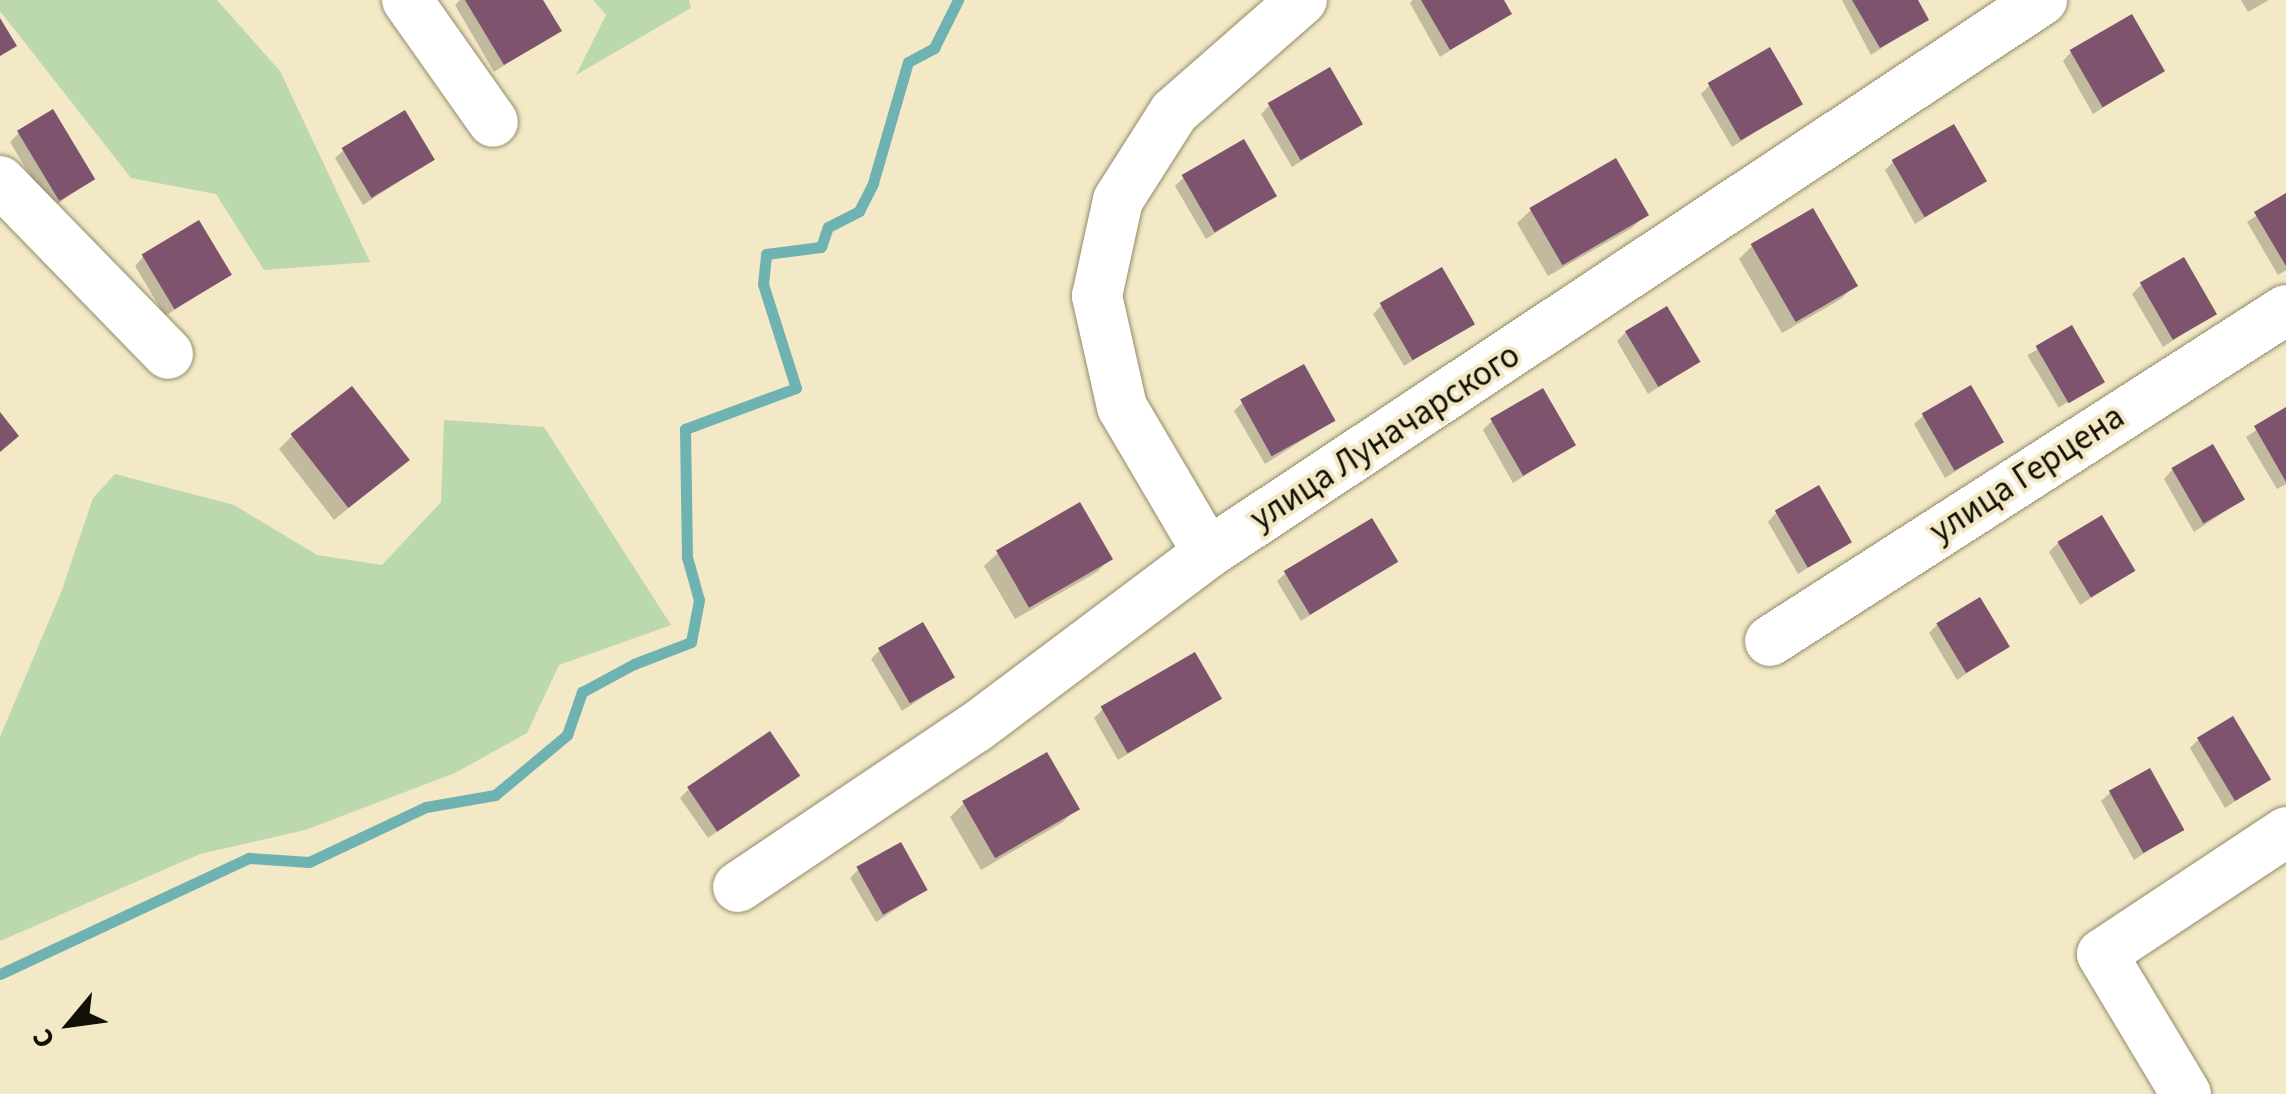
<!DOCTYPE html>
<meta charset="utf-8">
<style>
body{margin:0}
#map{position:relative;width:2286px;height:1094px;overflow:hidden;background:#f3e9c6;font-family:"Source Sans 3",sans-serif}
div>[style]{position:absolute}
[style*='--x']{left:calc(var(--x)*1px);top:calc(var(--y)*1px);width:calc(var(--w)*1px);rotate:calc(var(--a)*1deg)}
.green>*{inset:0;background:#bcd8ae}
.shadow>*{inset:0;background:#0003;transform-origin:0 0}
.stream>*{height:11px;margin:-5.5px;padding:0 5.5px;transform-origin:5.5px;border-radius:5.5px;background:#6eb2b1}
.building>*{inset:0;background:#7d536e;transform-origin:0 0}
.roads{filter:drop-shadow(0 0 2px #938a69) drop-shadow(0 0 2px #938a69)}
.minor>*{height:50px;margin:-25px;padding:0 25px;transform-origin:25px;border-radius:25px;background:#fff}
span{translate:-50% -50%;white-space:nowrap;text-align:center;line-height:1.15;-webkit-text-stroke:8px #f3e9c6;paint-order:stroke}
.street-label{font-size:35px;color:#120f04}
.north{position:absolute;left:20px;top:974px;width:100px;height:100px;-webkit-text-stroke:8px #f3e9c6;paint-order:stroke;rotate:241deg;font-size:28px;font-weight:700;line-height:40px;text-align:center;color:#120f04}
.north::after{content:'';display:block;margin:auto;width:35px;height:45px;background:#120f04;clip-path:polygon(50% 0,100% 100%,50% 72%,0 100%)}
</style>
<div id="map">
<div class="green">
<div style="clip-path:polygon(0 0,217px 0,280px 71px,370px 262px,264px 270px,216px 194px,131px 178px,0 11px)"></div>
<div style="clip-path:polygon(593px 0,689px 0,691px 8px,576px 75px,606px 15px)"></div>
<div style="clip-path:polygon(444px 420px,544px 427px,671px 625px,559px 665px,527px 733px,455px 773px,305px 830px,200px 854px,0 941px,0 737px,62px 590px,93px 498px,115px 474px,234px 505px,317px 555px,382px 565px,441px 502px)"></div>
</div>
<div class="shadow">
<div style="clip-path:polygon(460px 0,540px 0,558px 30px,494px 72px,455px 5px)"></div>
<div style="clip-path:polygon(1413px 0,1501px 0,1509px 13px,1440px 57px,1410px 3px)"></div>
<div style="clip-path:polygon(1842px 0,1915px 0,1926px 19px,1871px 55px)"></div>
<div style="clip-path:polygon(2241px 0,2269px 0,2248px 12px)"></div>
<div style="clip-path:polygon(2071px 52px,2162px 70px,2093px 114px,2063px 61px)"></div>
<div style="clip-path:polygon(1710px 85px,1800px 104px,1732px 147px,1701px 94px)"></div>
<div style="clip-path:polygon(1270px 105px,1360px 124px,1292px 167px,1261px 114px)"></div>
<div style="clip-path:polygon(19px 133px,92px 180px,50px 209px,10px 142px)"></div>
<div style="clip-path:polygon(344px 150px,432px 160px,363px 205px,335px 158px)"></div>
<div style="clip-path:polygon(1893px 162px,1984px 180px,1915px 224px,1885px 170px)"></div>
<div style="clip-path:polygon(1184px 177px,1274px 196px,1206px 239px,1175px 186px)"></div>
<div style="clip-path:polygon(2286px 196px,2286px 270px,2278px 275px,2247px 222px)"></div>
<div style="clip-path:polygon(1531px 210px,1646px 214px,1632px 228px,1548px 276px,1517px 223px)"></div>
<div style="clip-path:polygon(1752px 246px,1855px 285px,1841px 299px,1782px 333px,1739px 259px)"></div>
<div style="clip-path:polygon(143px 257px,229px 275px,165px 316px,135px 266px)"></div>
<div style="clip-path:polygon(2141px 285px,2214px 314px,2163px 347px,2132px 294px)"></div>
<div style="clip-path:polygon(1382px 305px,1472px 323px,1404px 366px,1373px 314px)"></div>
<div style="left:2071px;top:329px;width:61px;height:51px;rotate:59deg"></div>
<div style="clip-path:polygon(1626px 332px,1696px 362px,1648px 394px,1617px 341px)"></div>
<div style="clip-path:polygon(1243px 402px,1333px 421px,1265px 464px,1234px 411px)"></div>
<div style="clip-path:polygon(2286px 410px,2286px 484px,2277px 489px,2246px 437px)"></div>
<div style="clip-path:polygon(1923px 416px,2001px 442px,1945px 478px,1914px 424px)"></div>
<div style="clip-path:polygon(1492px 421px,1573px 445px,1513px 483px,1483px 430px)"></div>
<div style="clip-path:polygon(292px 436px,407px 460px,334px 520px,279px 449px)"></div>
<div style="clip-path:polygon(2172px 470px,2242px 500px,2194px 532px,2164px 479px)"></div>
<div style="clip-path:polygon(1776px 513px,1848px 542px,1798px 574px,1768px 522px)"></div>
<div style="clip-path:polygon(2058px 543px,2132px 571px,2080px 605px,2049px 552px)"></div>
<div style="clip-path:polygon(998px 553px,1110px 559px,1097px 572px,1015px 619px,984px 566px)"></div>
<div style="clip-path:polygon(1395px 562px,1301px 621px,1277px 581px,1286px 573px)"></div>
<div style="clip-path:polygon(1938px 624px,2007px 646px,1957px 680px,1929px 633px)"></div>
<div style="clip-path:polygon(880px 650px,952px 678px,902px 711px,871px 659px)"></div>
<div style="clip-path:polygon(1219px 698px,1118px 760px,1094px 718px,1103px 709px)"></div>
<div style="clip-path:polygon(2199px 739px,2268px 779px,2225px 808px,2190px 748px)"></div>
<div style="clip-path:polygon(796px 776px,708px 838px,680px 798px,689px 789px)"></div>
<div style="clip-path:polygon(2110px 793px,2181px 829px,2134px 860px,2101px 801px)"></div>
<div style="clip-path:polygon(964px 803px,1077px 808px,1063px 822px,981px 870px,950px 817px)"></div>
<div style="clip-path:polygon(859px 869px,925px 890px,876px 922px,850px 878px)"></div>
</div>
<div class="stream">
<div style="--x:0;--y:974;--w:275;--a:-25"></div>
<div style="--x:249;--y:858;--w:60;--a:3.8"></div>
<div style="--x:309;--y:862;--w:129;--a:-25.2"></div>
<div style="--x:426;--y:807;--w:70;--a:-9.9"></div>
<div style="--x:495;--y:795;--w:94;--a:-39.8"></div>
<div style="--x:567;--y:735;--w:46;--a:-70.8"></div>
<div style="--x:582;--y:692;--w:59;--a:-28.3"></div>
<div style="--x:634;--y:664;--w:61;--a:-21.1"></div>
<div style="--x:691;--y:642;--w:43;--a:-79.2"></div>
<div style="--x:699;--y:600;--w:45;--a:-105.6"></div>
<div style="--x:687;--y:557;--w:128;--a:-90.9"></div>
<div style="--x:685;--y:429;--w:118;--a:-20.3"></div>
<div style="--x:796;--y:388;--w:109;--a:-107.6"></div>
<div style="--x:763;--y:284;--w:30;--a:-84"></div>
<div style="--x:766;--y:254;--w:55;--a:-7.3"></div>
<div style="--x:821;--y:247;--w:21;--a:-71"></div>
<div style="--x:828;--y:227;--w:35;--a:-27"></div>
<div style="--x:859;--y:211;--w:31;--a:-63"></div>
<div style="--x:873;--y:183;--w:126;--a:-73.9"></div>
<div style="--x:908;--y:62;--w:30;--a:-28"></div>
<div style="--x:934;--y:48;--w:54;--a:-63.4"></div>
</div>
<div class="building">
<div style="clip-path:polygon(465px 0,543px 0,562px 31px,504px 65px)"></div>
<div style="clip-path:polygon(1421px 0,1504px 0,1512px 14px,1450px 50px)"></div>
<div style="clip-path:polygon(1852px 0,1918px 0,1929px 20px,1880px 48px)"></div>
<div style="left:2132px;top:14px;width:66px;height:72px;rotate:60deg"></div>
<div style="clip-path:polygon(0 18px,17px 46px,0 56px)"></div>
<div style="left:1770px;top:47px;width:66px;height:72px;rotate:60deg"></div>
<div style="left:1330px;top:67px;width:66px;height:72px;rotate:60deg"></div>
<div style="left:53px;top:109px;width:82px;height:42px;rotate:59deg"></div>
<div style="left:405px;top:110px;width:58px;height:74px;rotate:59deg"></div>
<div style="left:1954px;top:124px;width:66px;height:72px;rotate:60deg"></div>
<div style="left:1244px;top:139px;width:66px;height:72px;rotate:60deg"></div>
<div style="left:1616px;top:158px;width:66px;height:100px;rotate:60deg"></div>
<div style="clip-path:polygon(2286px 193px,2286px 266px,2254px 212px)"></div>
<div style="left:1813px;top:208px;width:90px;height:72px;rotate:60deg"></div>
<div style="left:199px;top:220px;width:64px;height:67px;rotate:59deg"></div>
<div style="left:2184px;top:257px;width:66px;height:51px;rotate:60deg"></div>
<div style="left:1442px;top:267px;width:66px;height:72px;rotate:60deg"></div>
<div style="left:1667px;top:306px;width:65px;height:49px;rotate:59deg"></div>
<div style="left:2072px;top:325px;width:66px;height:42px;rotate:60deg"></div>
<div style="left:1304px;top:364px;width:65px;height:73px;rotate:61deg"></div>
<div style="left:1971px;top:385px;width:66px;height:57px;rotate:60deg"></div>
<div style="left:352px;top:386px;width:94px;height:78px;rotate:52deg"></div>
<div style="left:1543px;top:388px;width:66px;height:61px;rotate:60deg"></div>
<div style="clip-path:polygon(2286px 407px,2286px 482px,2254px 426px)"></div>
<div style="clip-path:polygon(0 412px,19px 436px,0 452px)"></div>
<div style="left:2213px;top:444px;width:64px;height:48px;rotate:60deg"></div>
<div style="left:1819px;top:485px;width:66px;height:51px;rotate:60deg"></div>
<div style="left:1080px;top:502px;width:66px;height:97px;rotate:60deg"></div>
<div style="left:2102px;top:515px;width:65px;height:52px;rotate:59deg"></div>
<div style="left:1372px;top:518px;width:51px;height:103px;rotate:59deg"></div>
<div style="left:1980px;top:597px;width:58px;height:51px;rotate:59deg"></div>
<div style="left:923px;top:622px;width:64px;height:52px;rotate:60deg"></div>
<div style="left:1195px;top:652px;width:54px;height:109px;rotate:60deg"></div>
<div style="left:2233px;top:716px;width:74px;height:42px;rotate:59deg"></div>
<div style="left:770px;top:731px;width:54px;height:100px;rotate:56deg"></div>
<div style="left:1047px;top:752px;width:66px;height:98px;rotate:60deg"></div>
<div style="left:2150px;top:768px;width:71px;height:47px;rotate:61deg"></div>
<div style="left:901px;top:842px;width:55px;height:51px;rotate:61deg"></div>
</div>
<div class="roads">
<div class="minor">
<div style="--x:407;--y:0;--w:149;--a:54.8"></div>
<div style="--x:0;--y:181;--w:241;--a:45.8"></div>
<div style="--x:1208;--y:553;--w:169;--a:-120.5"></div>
<div style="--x:1122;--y:407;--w:114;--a:-102.7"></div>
<div style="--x:1097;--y:296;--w:98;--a:-77.7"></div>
<div style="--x:1118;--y:200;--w:104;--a:-57.5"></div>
<div style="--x:1174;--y:112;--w:170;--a:-41.2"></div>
<div style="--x:1770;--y:641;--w:613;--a:-32.68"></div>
<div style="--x:738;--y:887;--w:285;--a:-33.9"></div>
<div style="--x:975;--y:728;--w:291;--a:-36.9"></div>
<div style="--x:1208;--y:553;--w:1001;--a:-33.55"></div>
<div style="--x:2186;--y:1094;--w:163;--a:-121"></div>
<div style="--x:2102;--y:954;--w:221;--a:-33.5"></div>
</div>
</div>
<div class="street-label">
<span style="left:1385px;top:437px;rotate:-33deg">улица Луначарского</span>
<span style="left:2027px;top:474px;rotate:-33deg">улица Герцена</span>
</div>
<div class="north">С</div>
</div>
